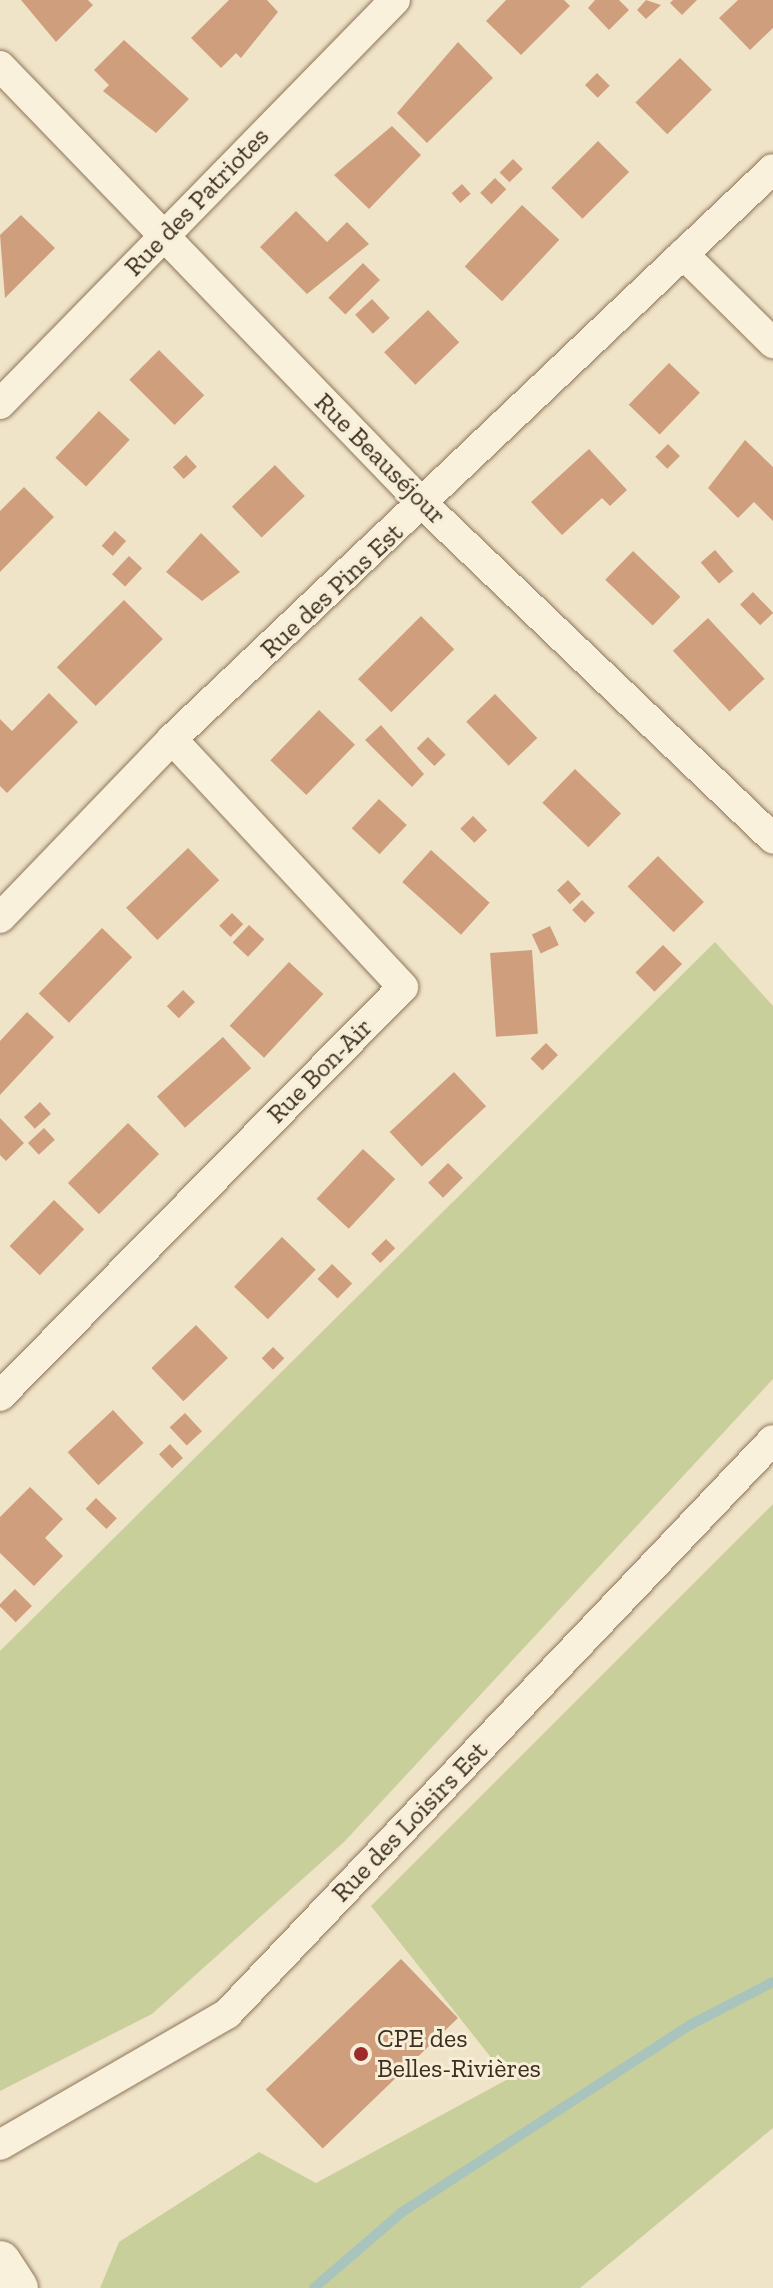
<!DOCTYPE html>
<meta charset="utf-8">
<style>
body{margin:0}
#map{position:relative;width:773px;height:2288px;overflow:hidden;background:#f0e4c8;font-family:"Zilla Slab",serif}
div>[style]{position:absolute}
[style*='--x']{left:calc(var(--x)*1px);top:calc(var(--y)*1px);width:calc(var(--w)*1px);rotate:calc(var(--a)*1deg)}
.green>*{inset:0;background:#c9cf9b}
.stream>*{height:10px;margin:-5px;padding:0 5px;transform-origin:5px;border-radius:5px;background:#a9c4bc}
.building>*{inset:0;background:#cf9f7d;transform-origin:0 0}
.roads{filter:drop-shadow(0 0 2px #8d765c) drop-shadow(0 0 2px #8d765c)}
.street>*{height:30px;margin:-15px;padding:0 15px;transform-origin:15px;border-radius:15px;background:#faf1dc}
.secondary>*{height:42px;margin:-21px;padding:0 21px;transform-origin:21px;border-radius:21px;background:#faf1dc}
.dots>*{width:22px;height:22px;translate:-50% -50%;box-sizing:border-box;border:4px solid #f7eed8;border-radius:50%}
span{translate:-50% -50%;white-space:nowrap;text-align:center;line-height:1.15;-webkit-text-stroke:6px #f7eed8;paint-order:stroke}
.street-label{font-size:26px;color:#3d2e20}
.poi-label{font-size:26px;color:#3d2e20}
.left{translate:0 -50%;text-align:left}
</style>
<div id="map">
<div class="green">
<div style="clip-path:polygon(715px 942px,773px 1006px,773px 1379px,345px 1841px,152px 2014px,0 2091px,0 1651px)"></div>
<div style="clip-path:polygon(773px 1504px,773px 2128px,580px 2288px,100px 2288px,119px 2242px,259px 2152px,316px 2183px,508px 2079px,371px 1906px)"></div>
</div>
<div class="stream">
<div style="--x:314;--y:2288;--w:116;--a:-40.8"></div>
<div style="--x:402;--y:2212;--w:343;--a:-33"></div>
<div style="--x:690;--y:2025;--w:93;--a:-27.4"></div>
</div>
<div class="building">
<div style="clip-path:polygon(21px 0,88px 0,93px 5px,56px 42px)"></div>
<div style="clip-path:polygon(229px 0,267px 0,278px 12px,241px 58px,236px 53px,221px 68px,191px 38px)"></div>
<div style="clip-path:polygon(506px 0,564px 0,570px 6px,521px 55px,486px 21px)"></div>
<div style="clip-path:polygon(595px 0,619px 0,629px 10px,609px 30px,588px 8px)"></div>
<div style="clip-path:polygon(646px 0,661px 5px,646px 19px,637px 10px)"></div>
<div style="clip-path:polygon(697px 0,682px 15px,670px 3px,673px 0)"></div>
<div style="clip-path:polygon(738px 0,773px 0,773px 28px,750px 50px,719px 18px)"></div>
<div style="clip-path:polygon(124px 40px,189px 99px,156px 133px,103px 91px,109px 85px,94px 70px)"></div>
<div style="clip-path:polygon(458px 42px,493px 78px,427px 143px,397px 113px)"></div>
<div style="left:680px;top:58px;width:45px;height:63px;rotate:45deg"></div>
<div style="left:597px;top:73px;width:18px;height:17px;rotate:45deg"></div>
<div style="clip-path:polygon(392px 126px,421px 155px,369px 209px,334px 175px)"></div>
<div style="left:598px;top:141px;width:44px;height:66px;rotate:45deg"></div>
<div style="left:513px;top:159px;width:14px;height:19px;rotate:45deg"></div>
<div style="left:495px;top:178px;width:16px;height:21px;rotate:45deg"></div>
<div style="left:462px;top:184px;width:13px;height:14px;rotate:48deg"></div>
<div style="left:522px;top:205px;width:51px;height:84px;rotate:43deg"></div>
<div style="clip-path:polygon(296px 211px,327px 242px,347px 222px,369px 244px,307px 294px,260px 247px)"></div>
<div style="clip-path:polygon(21px 215px,55px 248px,5px 298px,0 235px)"></div>
<div style="left:363px;top:263px;width:24px;height:49px;rotate:45deg"></div>
<div style="left:372px;top:299px;width:26px;height:23px;rotate:47deg"></div>
<div style="left:428px;top:310px;width:45px;height:61px;rotate:46deg"></div>
<div style="left:159px;top:350px;width:64px;height:42px;rotate:45deg"></div>
<div style="left:669px;top:363px;width:43px;height:58px;rotate:44deg"></div>
<div style="left:99px;top:411px;width:42px;height:64px;rotate:43deg"></div>
<div style="clip-path:polygon(745px 440px,773px 467px,773px 521px,754px 502px,738px 518px,708px 488px)"></div>
<div style="left:668px;top:444px;width:17px;height:18px;rotate:45deg"></div>
<div style="clip-path:polygon(589px 449px,627px 490px,610px 506px,602px 498px,562px 535px,531px 502px)"></div>
<div style="left:186px;top:455px;width:16px;height:18px;rotate:47deg"></div>
<div style="left:275px;top:465px;width:43px;height:60px;rotate:46deg"></div>
<div style="clip-path:polygon(24px 487px,54px 517px,0 572px,0 511px)"></div>
<div style="left:115px;top:531px;width:15px;height:20px;rotate:42deg"></div>
<div style="clip-path:polygon(201px 533px,240px 572px,202px 601px,166px 572px)"></div>
<div style="left:715px;top:550px;width:28px;height:19px;rotate:49deg"></div>
<div style="left:633px;top:551px;width:66px;height:40px;rotate:44deg"></div>
<div style="left:129px;top:556px;width:18px;height:25px;rotate:43deg"></div>
<div style="left:753px;top:592px;width:29px;height:18px;rotate:46deg"></div>
<div style="left:124px;top:600px;width:55px;height:95px;rotate:45deg"></div>
<div style="left:421px;top:616px;width:47px;height:89px;rotate:45deg"></div>
<div style="left:708px;top:618px;width:83px;height:48px;rotate:47deg"></div>
<div style="clip-path:polygon(49px 693px,78px 722px,7px 793px,0 786px,0 719px,12px 731px)"></div>
<div style="left:495px;top:694px;width:61px;height:40px;rotate:46deg"></div>
<div style="left:319px;top:710px;width:50px;height:70px;rotate:44deg"></div>
<div style="clip-path:polygon(381px 725px,424px 774px,412px 787px,365px 740px)"></div>
<div style="left:428px;top:737px;width:25px;height:16px;rotate:45deg"></div>
<div style="left:575px;top:769px;width:64px;height:47px;rotate:44deg"></div>
<div style="left:379px;top:799px;width:38px;height:40px;rotate:43deg"></div>
<div style="left:473px;top:816px;width:20px;height:18px;rotate:45deg"></div>
<div style="left:188px;top:848px;width:45px;height:86px;rotate:46deg"></div>
<div style="left:431px;top:850px;width:79px;height:43px;rotate:42deg"></div>
<div style="left:658px;top:856px;width:65px;height:43px;rotate:45deg"></div>
<div style="left:568px;top:880px;width:19px;height:15px;rotate:47deg"></div>
<div style="left:582px;top:900px;width:18px;height:14px;rotate:45deg"></div>
<div style="left:232px;top:913px;width:16px;height:18px;rotate:45deg"></div>
<div style="left:249px;top:925px;width:21px;height:24px;rotate:43deg"></div>
<div style="left:550px;top:926px;width:21px;height:20px;rotate:65deg"></div>
<div style="left:102px;top:928px;width:42px;height:91px;rotate:44deg"></div>
<div style="left:663px;top:945px;width:27px;height:39px;rotate:45deg"></div>
<div style="left:532px;top:950px;width:84px;height:42px;rotate:86deg"></div>
<div style="left:289px;top:962px;width:47px;height:87px;rotate:43deg"></div>
<div style="left:183px;top:990px;width:17px;height:23px;rotate:45deg"></div>
<div style="clip-path:polygon(27px 1012px,54px 1037px,0 1095px,0 1041px)"></div>
<div style="left:223px;top:1037px;width:42px;height:89px;rotate:48deg"></div>
<div style="left:546px;top:1043px;width:17px;height:22px;rotate:45deg"></div>
<div style="left:454px;top:1072px;width:47px;height:88px;rotate:47deg"></div>
<div style="left:40px;top:1102px;width:16px;height:22px;rotate:47deg"></div>
<div style="clip-path:polygon(0 1118px,24px 1143px,6px 1161px,0 1155px)"></div>
<div style="left:128px;top:1123px;width:44px;height:85px;rotate:45deg"></div>
<div style="left:44px;top:1128px;width:16px;height:22px;rotate:47deg"></div>
<div style="left:363px;top:1149px;width:44px;height:68px;rotate:43deg"></div>
<div style="left:448px;top:1163px;width:21px;height:28px;rotate:45deg"></div>
<div style="left:54px;top:1200px;width:42px;height:64px;rotate:44deg"></div>
<div style="left:282px;top:1237px;width:47px;height:69px;rotate:44deg"></div>
<div style="left:386px;top:1239px;width:13px;height:21px;rotate:45deg"></div>
<div style="left:332px;top:1264px;width:28px;height:21px;rotate:44deg"></div>
<div style="left:196px;top:1325px;width:46px;height:62px;rotate:46deg"></div>
<div style="left:273px;top:1347px;width:16px;height:16px;rotate:45deg"></div>
<div style="left:113px;top:1410px;width:45px;height:62px;rotate:47deg"></div>
<div style="left:185px;top:1413px;width:25px;height:21px;rotate:47deg"></div>
<div style="left:170px;top:1444px;width:19px;height:15px;rotate:47deg"></div>
<div style="clip-path:polygon(30px 1487px,63px 1519px,45px 1538px,63px 1556px,34px 1586px,0 1553px,0 1517px)"></div>
<div style="left:96px;top:1498px;width:29px;height:15px;rotate:44deg"></div>
<div style="left:15px;top:1589px;width:24px;height:23px;rotate:45deg"></div>
<div style="left:401px;top:1959px;width:82px;height:188px;rotate:46deg"></div>
</div>
<div class="roads">
<div class="street">
<div style="--x:0;--y:66;--w:610;--a:46"></div>
<div style="--x:424;--y:505;--w:483;--a:43.7"></div>
<div style="--x:683;--y:254;--w:127;--a:44.7"></div>
<div style="--x:0;--y:404;--w:565;--a:-45.65"></div>
<div style="--x:0;--y:918;--w:248;--a:-46.1"></div>
<div style="--x:172;--y:739;--w:828;--a:-43.48"></div>
<div style="--x:0;--y:1396;--w:574;--a:-45.42"></div>
<div style="--x:403;--y:987;--w:339;--a:-133"></div>
<div style="--x:0;--y:2145;--w:262;--a:-30"></div>
<div style="--x:227;--y:2014;--w:792;--a:-46.43"></div>
</div>
<div class="secondary">
<div style="--x:0;--y:2262;--w:31;--a:57"></div>
</div>
</div>
<div class="dots">
<div style="left:361px;top:2054px;background:#9e2a2b"></div>
</div>
<div class="street-label">
<span style="left:197px;top:202px;rotate:-46deg">Rue des Patriotes</span>
<span style="left:380px;top:459px;rotate:45deg">Rue Beauséjour</span>
<span style="left:332px;top:591px;rotate:-43deg">Rue des Pins Est</span>
<span style="left:320px;top:1071px;rotate:-45deg">Rue Bon-Air</span>
<span style="left:410px;top:1822px;rotate:-46deg">Rue des Loisirs Est</span>
</div>
<div class="poi-label">
<span class="left" style="left:377px;top:2054px">CPE des<br>Belles-Rivières</span>
</div>
</div>
